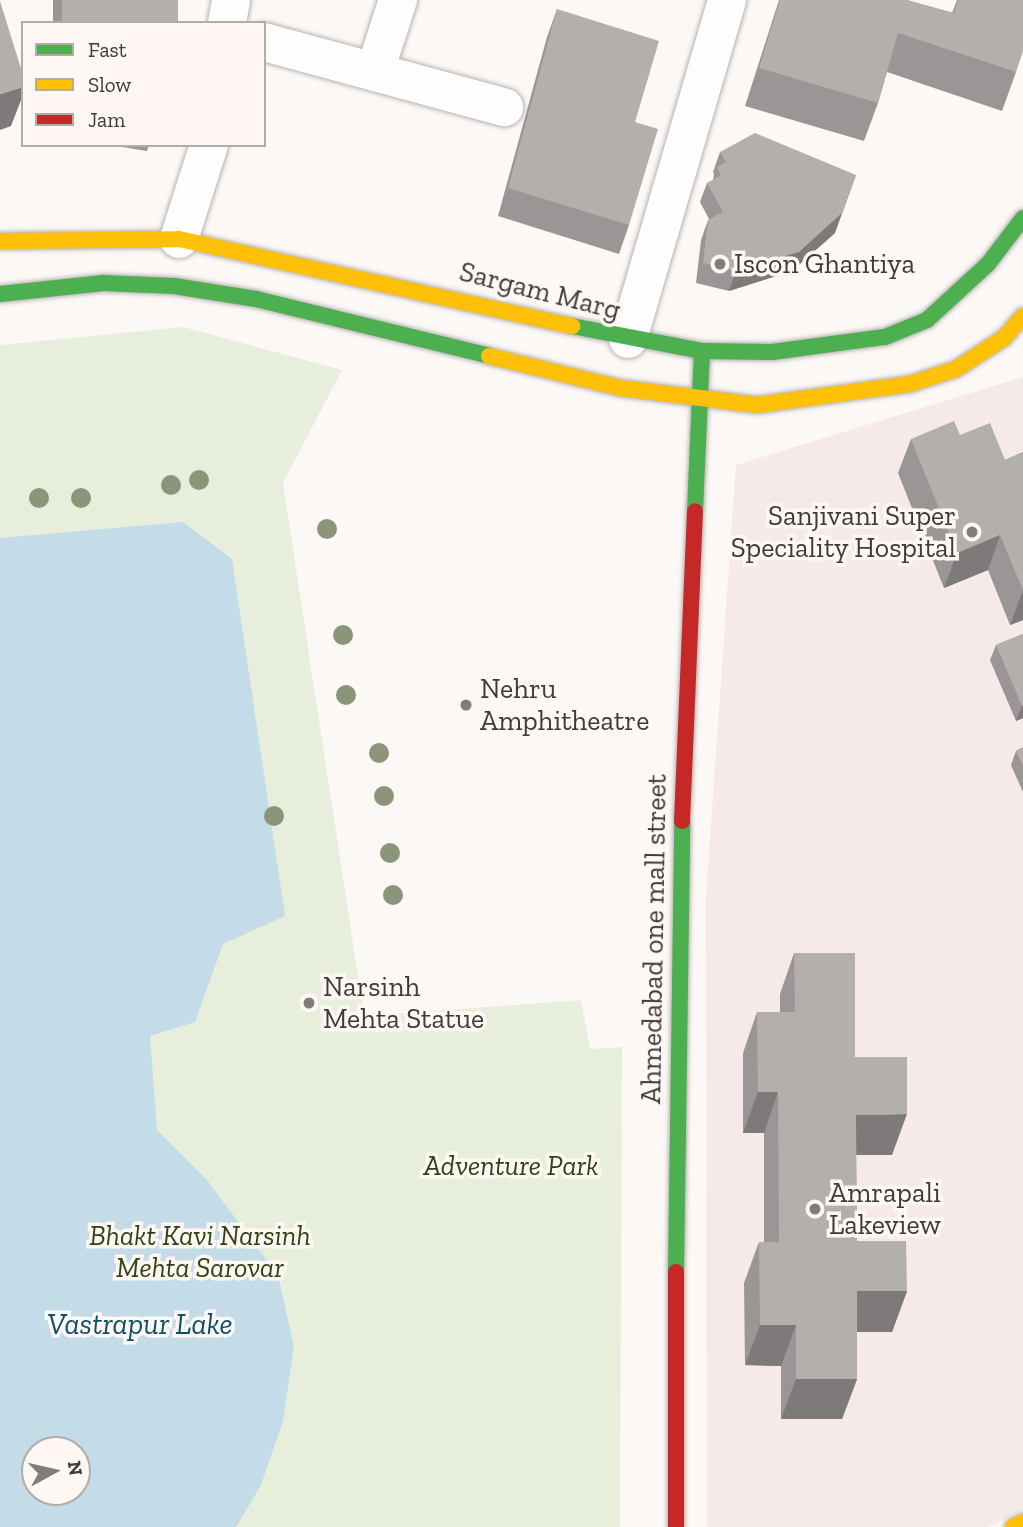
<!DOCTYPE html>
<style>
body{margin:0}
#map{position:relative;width:1023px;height:1527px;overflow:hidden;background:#fcf8f6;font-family:"Zilla Slab",serif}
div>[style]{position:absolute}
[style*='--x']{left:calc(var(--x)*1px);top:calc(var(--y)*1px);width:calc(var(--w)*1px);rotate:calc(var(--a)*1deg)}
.commercial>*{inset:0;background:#f5e9ea}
.green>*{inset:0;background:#e8eedc}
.water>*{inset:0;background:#c4dce7}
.roads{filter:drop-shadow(0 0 2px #b6b3b1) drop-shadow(0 0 2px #b6b3b1)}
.street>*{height:38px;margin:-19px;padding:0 19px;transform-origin:19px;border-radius:19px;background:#fffefe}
.fast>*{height:16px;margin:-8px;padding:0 8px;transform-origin:8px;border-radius:8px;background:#4caf50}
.slow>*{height:16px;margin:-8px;padding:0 8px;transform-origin:8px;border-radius:8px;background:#ffc107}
.jam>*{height:16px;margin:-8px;padding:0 8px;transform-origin:8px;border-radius:8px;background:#c62828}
.trees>*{width:20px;height:20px;margin:-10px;border-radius:50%;background:#8c947a}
.wall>*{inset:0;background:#999695;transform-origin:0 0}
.shaded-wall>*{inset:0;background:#7d7a79}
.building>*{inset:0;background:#b2afad;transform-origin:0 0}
.dots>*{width:19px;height:19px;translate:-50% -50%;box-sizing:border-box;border:4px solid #fff7f3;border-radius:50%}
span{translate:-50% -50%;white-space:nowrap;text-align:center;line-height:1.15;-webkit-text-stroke:7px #fff7f3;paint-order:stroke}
.poi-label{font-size:28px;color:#3e3b39}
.left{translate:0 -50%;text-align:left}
.right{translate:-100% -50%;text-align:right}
.street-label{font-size:28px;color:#3e3b39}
.park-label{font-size:28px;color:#314314;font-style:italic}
.water-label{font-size:30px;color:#0e516a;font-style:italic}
.legend{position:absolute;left:21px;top:21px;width:245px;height:126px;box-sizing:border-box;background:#fff7f3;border:2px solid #b2aca9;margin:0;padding:9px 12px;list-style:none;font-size:21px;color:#3e3b39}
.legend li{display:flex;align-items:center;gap:14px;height:35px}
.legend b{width:35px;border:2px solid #b2aca9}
.north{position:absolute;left:21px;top:1436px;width:70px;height:70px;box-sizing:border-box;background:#fff7f3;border:2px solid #b2aca9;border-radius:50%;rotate:82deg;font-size:19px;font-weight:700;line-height:28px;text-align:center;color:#3e3b39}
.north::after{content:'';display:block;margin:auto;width:24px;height:32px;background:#807d7b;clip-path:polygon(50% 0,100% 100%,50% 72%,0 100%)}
</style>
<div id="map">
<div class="commercial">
<div style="clip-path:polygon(1023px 377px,1023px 1510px,988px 1527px,707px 1527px,706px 897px,736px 465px)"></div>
</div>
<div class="green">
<div style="clip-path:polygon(evenodd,183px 327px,342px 370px,283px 483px,364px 1016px,581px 1000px,590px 1049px,622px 1047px,620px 1527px,0 1527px,0 345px,183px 327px,35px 1450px,77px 1450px,77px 1492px,35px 1492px,35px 1450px)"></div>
</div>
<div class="water">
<div style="clip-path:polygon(evenodd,183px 522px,232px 559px,285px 916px,223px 944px,195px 1022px,150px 1036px,157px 1130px,207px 1180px,278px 1275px,294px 1346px,283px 1421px,261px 1485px,236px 1527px,0 1527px,0 538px,183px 522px,35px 1450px,77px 1450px,77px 1492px,35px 1492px,35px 1450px)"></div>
</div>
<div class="roads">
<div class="street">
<div style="--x:227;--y:23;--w:23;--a:-80"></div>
<div style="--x:264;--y:42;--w:249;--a:15.2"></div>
<div style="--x:375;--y:71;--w:75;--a:-72.1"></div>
<div style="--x:179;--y:239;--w:99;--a:-72.3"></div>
<div style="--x:628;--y:339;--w:353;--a:-73.7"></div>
</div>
<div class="fast">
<div style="--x:0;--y:294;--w:104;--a:-6.1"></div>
<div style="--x:103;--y:283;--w:71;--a:2.4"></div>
<div style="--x:174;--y:286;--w:83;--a:9"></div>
<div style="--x:256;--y:299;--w:240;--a:13.7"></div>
<div style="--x:572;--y:326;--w:132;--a:10.9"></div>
<div style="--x:702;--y:351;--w:70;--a:0.8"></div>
<div style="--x:772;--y:352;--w:114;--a:-7.6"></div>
<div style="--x:885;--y:337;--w:45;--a:-22"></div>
<div style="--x:927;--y:320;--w:83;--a:-42.6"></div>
<div style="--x:988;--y:264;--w:58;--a:-52.7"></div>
<div style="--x:695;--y:511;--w:160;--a:-87.5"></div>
<div style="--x:676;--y:1272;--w:451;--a:-89.2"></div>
</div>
<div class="slow">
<div style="--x:0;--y:241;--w:179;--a:-0.6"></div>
<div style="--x:179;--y:239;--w:403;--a:12.5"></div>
<div style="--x:489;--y:356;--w:135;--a:13.7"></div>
<div style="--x:620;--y:388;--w:138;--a:7.1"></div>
<div style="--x:757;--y:405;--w:154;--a:-7.8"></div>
<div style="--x:910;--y:384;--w:48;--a:-18.1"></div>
<div style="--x:956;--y:369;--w:57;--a:-32.9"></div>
<div style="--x:1004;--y:338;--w:29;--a:-49"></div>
<div style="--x:1013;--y:1527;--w:11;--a:-27"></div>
</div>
<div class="jam">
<div style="--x:682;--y:821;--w:310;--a:-87.6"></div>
<div style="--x:676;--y:1527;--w:255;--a:-90"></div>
</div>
</div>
<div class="trees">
<div style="left:199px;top:480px"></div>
<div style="left:171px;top:485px"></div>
<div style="left:39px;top:498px"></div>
<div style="left:81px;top:498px"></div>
<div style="left:327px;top:529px"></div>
<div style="left:343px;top:635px"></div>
<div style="left:346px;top:695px"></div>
<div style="left:379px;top:753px"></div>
<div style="left:384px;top:796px"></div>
<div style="left:274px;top:816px"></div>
<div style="left:390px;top:853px"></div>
<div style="left:393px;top:895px"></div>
</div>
<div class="wall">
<div style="left:53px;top:0;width:125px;height:23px"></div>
<div style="clip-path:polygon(779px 0,907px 0,952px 13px,957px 0,1023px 0,1016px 72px,1002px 111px,887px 72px,878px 103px,864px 141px,745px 106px)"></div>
<div style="clip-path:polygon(557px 9px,635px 122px,629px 225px,619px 254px,498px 216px,547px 37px)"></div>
<div style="clip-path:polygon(110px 145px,149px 145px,147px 151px)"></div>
<div style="clip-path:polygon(720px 152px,835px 233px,792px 271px,729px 291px,696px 283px,701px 240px,708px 220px,709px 219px,700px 202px,707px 183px,713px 180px,714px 174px,713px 172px)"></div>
<div style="clip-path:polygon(960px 435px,1005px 460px,1023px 452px,1023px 620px,1010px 625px,988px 570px,944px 588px,898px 473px,911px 439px)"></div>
<div style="clip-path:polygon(1023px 634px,1023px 718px,1016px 721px,990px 660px,996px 645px)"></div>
<div style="clip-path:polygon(1023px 747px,1023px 792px,1011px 765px,1016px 751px)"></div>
<div style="clip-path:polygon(794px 953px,855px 1057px,892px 1155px,856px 1155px,857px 1241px,907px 1291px,892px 1332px,857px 1332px,857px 1379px,842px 1419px,781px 1419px,781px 1366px,745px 1365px,744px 1283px,759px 1242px,764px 1242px,764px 1133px,743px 1133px,743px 1053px,757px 1012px,780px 1012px,780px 994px)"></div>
</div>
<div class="shaded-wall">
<div style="clip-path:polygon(23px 87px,23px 95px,11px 126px,0 130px,0 94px)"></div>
<div style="clip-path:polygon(856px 175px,835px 233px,792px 271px,729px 291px,736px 271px)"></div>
<div style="clip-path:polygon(1000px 535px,988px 570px,944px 588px,957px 553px)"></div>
<div style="clip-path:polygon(1023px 590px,1023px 620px,1010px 625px)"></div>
<div style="clip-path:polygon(1022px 706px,1023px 706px,1023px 718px,1016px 721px)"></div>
<div style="clip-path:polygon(758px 1092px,778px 1092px,764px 1133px,743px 1133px)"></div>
<div style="clip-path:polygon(907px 1114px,892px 1155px,841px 1155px,856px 1115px)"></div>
<div style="clip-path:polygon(857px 1291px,907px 1291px,892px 1332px,842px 1332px)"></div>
<div style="clip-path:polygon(760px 1325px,796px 1325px,781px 1366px,745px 1365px)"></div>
<div style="clip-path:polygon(796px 1379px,857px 1379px,842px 1419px,781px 1419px)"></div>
</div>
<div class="building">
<div style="left:62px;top:0;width:116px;height:23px"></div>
<div style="clip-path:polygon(780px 0,907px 0,954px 13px,958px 0,1023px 0,1023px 51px,1016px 72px,898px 33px,878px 103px,759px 68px)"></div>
<div style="clip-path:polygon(0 1px,23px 75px,23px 87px,0 94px)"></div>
<div style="clip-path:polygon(557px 9px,659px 41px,635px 122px,658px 129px,629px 225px,508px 188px)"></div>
<div style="clip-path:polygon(755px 133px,856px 175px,842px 213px,799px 252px,736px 271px,703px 263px,708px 220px,723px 212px,707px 183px,721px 175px,717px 167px,726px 162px,720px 152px)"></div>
<div style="clip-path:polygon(954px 421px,960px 435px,990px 423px,1005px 460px,1023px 452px,1023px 590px,1000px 535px,957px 553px,911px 439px)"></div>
<div style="clip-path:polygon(1023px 634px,1023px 706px,1022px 706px,996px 645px)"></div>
<div style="clip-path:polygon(1023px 747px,1023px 766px,1016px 751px)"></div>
<div style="clip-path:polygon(794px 953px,855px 953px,855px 1057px,907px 1057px,907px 1114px,856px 1115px,857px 1241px,906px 1241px,907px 1291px,857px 1291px,857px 1379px,796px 1379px,796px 1325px,760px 1325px,759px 1242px,779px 1242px,778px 1092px,758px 1092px,757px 1012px,795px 1012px)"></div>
</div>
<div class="dots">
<div style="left:720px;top:264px;background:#807d7b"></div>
<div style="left:972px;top:532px;background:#807d7b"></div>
<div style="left:466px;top:705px;background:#807d7b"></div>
<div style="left:309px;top:1003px;background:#807d7b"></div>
<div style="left:815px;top:1209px;background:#807d7b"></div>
</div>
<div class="poi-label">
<span class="left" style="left:734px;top:264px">Iscon Ghantiya</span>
<span class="right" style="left:956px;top:532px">Sanjivani Super<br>Speciality Hospital</span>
<span class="left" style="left:480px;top:705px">Nehru<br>Amphitheatre</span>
<span class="left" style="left:323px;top:1003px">Narsinh<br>Mehta Statue</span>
<span class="left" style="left:829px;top:1209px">Amrapali<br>Lakeview</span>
</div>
<div class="street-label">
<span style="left:540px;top:291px;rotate:14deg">Sargam Marg</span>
<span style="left:654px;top:939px;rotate:-89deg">Ahmedabad one mall street</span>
</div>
<div class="park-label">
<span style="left:511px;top:1166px">Adventure Park</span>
<span style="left:200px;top:1252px">Bhakt Kavi Narsinh<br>Mehta Sarovar</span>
</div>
<div class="water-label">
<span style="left:140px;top:1324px">Vastrapur Lake</span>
</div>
<ul class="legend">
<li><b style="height:9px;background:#4caf50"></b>Fast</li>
<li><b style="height:9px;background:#ffc107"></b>Slow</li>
<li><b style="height:9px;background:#c62828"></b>Jam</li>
</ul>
<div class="north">N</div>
</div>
